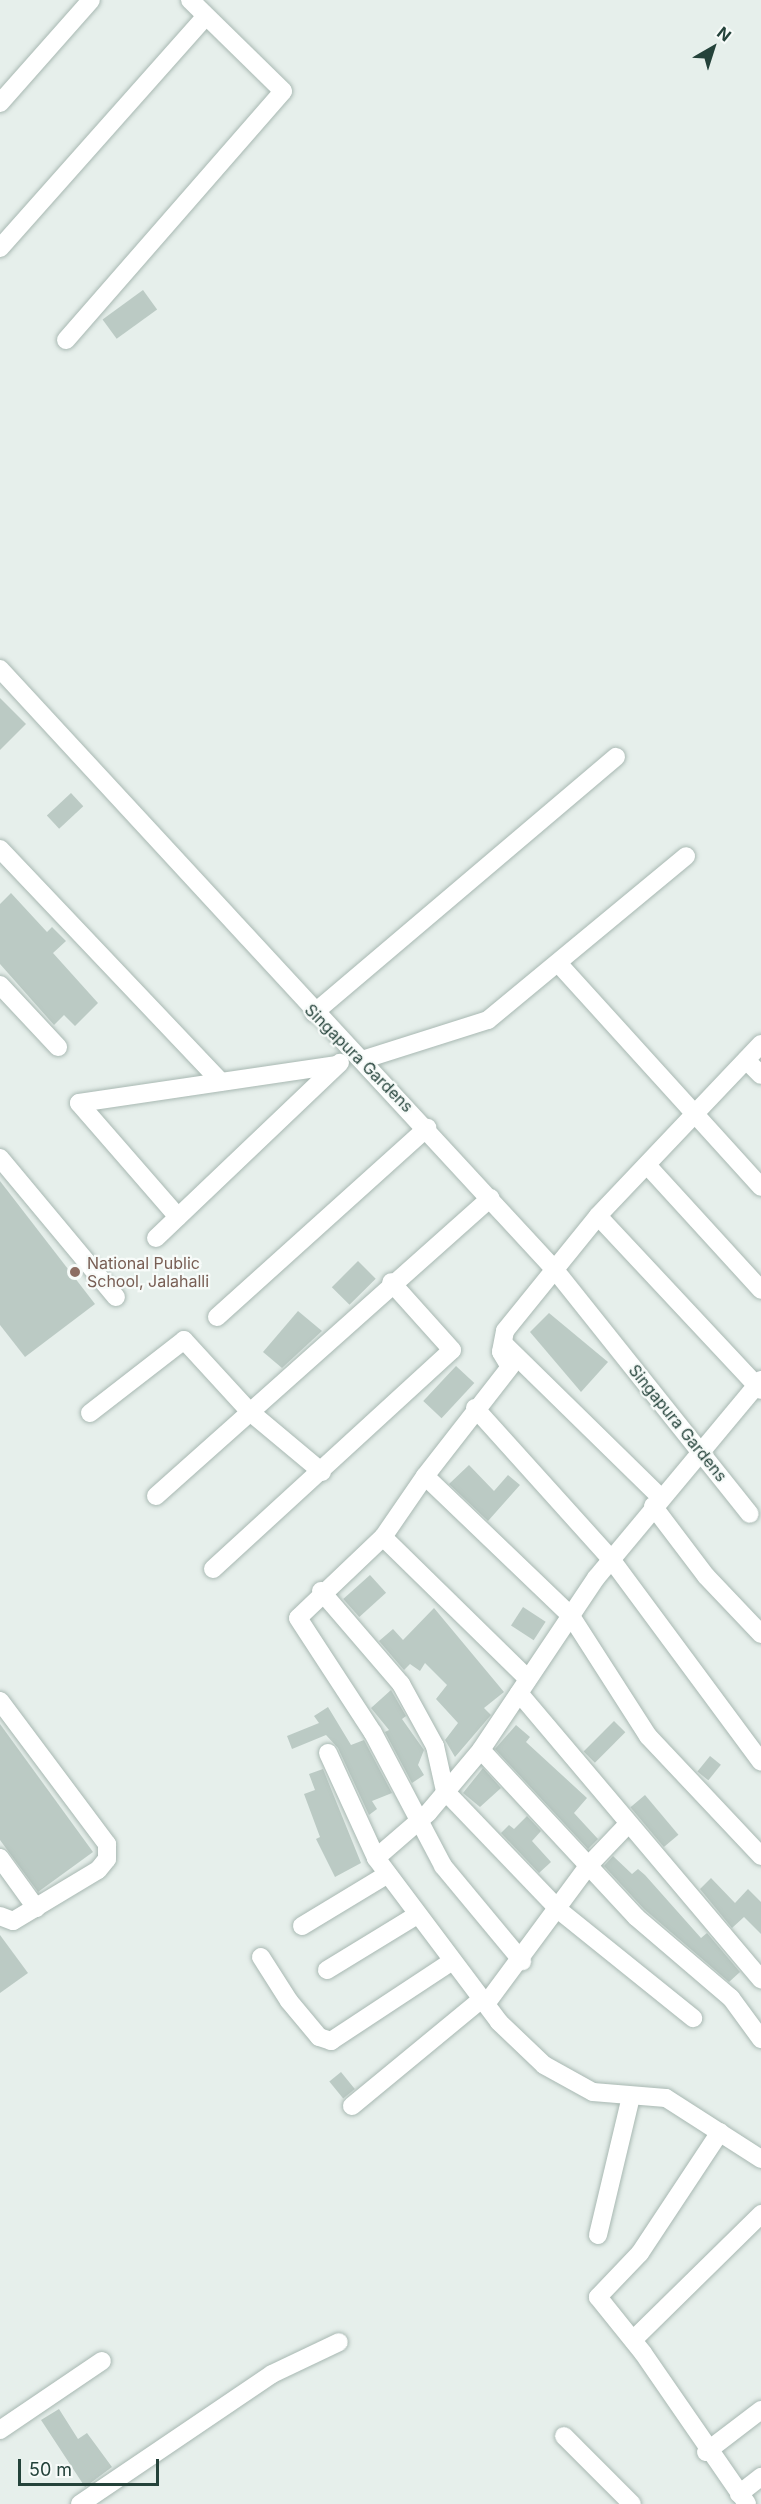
<!DOCTYPE html>
<html>
<head>
<meta charset="utf-8">
<style>
  body { margin:0 }
  #map { position:relative; width:761px; height:2504px; overflow:hidden; background:#e6efeb; font-family:Inter,sans-serif }
  div>[style] { position:absolute }
  [style*='--x'] { left:calc(var(--x)*1px); top:calc(var(--y)*1px); width:calc(var(--w)*1px); rotate:calc(var(--a)*1deg) }
  .building>* { inset:0; background:#bbcac4; transform-origin:0 0 }
  .roads { filter:drop-shadow(0 0 2px #a8b8b2) drop-shadow(0 0 2px #a8b8b2) }
  .minor>* { height:18px; margin:-9px; padding:0 9px; transform-origin:9px; border-radius:9px; background:#fff }
  .dots>* { width:16px; height:16px; translate:-50% -50%; box-sizing:border-box; border:3px solid #f7fbf9; border-radius:50% }
  span { translate:-50% -50%; white-space:nowrap; text-align:center; line-height:1.15; -webkit-text-stroke:4.5px #f7fbf9; paint-order:stroke }
  .street-label { font-size:16px; color:#24423a }
  .education-label { font-size:16px; color:#785e54 }
  .left { translate:0 -50%; text-align:left }
  .north { position:absolute; left:683px; top:18px; width:60px; height:60px; -webkit-text-stroke:4px #f7fbf9; paint-order:stroke; rotate:39deg; font-size:16px; font-weight:700; line-height:24px; text-align:center; color:#24423a }
  .north::after { content:''; display:block; margin:auto; width:21px; height:27px; background:#24423a; clip-path:polygon(50% 0,100% 100%,50% 72%,0 100%) }
  .scale { position:absolute; left:18px; top:2459px; width:141px; height:27px; box-sizing:border-box; border:3px solid #24423a; border-top:0; padding-left:8px; font-size:18px; line-height:21px; white-space:nowrap; color:#24423a; -webkit-text-stroke:4px #f7fbf9; paint-order:stroke }
</style>
</head>
<body>
<div id="map">
  <div class="building">
    <div style="left:143px;top:290px;width:24px;height:50px;rotate:54deg"></div>
    <div style="clip-path:polygon(0 698px,26px 724px,0 750px)"></div>
    <div style="left:71px;top:793px;width:18px;height:33px;rotate:47deg"></div>
    <div style="clip-path:polygon(11px 893px,47px 932px,52px 927px,66px 941px,53px 953px,98px 1003px,75px 1026px,64px 1015px,54px 1025px,0 964px,0 904px)"></div>
    <div style="clip-path:polygon(0 1181px,95px 1304px,25px 1357px,0 1325px)"></div>
    <div style="left:358px;top:1261px;width:25px;height:37px;rotate:45deg"></div>
    <div style="clip-path:polygon(298px 1311px,322px 1331px,282px 1368px,263px 1352px)"></div>
    <div style="clip-path:polygon(549px 1313px,608px 1362px,581px 1392px,530px 1332px)"></div>
    <div style="left:456px;top:1366px;width:25px;height:48px;rotate:43deg"></div>
    <div style="clip-path:polygon(469px 1465px,494px 1491px,508px 1475px,520px 1485px,488px 1521px,449px 1484px)"></div>
    <div style="left:370px;top:1575px;width:24px;height:36px;rotate:48deg"></div>
    <div style="left:523px;top:1607px;width:27px;height:22px;rotate:33deg"></div>
    <div style="clip-path:polygon(434px 1608px,504px 1692px,484px 1708px,491px 1715px,455px 1757px,445px 1740px,458px 1723px,436px 1699px,447px 1685px,425px 1663px,420px 1671px,410px 1664px,404px 1670px,379px 1641px,393px 1629px,403px 1640px)"></div>
    <div style="clip-path:polygon(391px 1690px,406px 1716px,402px 1719px,424px 1750px,418px 1765px,424px 1775px,412px 1783px,385px 1732px,389px 1730px,371px 1708px)"></div>
    <div style="clip-path:polygon(328px 1707px,351px 1745px,364px 1740px,392px 1793px,372px 1801px,377px 1809px,369px 1815px,338px 1748px,326px 1735px,292px 1749px,287px 1736px,319px 1723px,314px 1716px)"></div>
    <div style="left:614px;top:1721px;width:16px;height:43px;rotate:45deg"></div>
    <div style="clip-path:polygon(0 1724px,93px 1852px,38px 1892px,0 1840px)"></div>
    <div style="clip-path:polygon(516px 1725px,530px 1737px,526px 1742px,587px 1798px,574px 1813px,598px 1839px,588px 1849px,495px 1749px)"></div>
    <div style="left:710px;top:1756px;width:14px;height:20px;rotate:39deg"></div>
    <div style="clip-path:polygon(483px 1768px,501px 1788px,480px 1807px,463px 1793px)"></div>
    <div style="clip-path:polygon(323px 1769px,361px 1863px,335px 1877px,316px 1839px,320px 1837px,304px 1794px,315px 1790px,309px 1774px)"></div>
    <div style="left:645px;top:1795px;width:52px;height:19px;rotate:50deg"></div>
    <div style="clip-path:polygon(527px 1816px,541px 1831px,532px 1841px,551px 1862px,539px 1873px,501px 1833px,509px 1825px,514px 1829px)"></div>
    <div style="clip-path:polygon(613px 1856px,632px 1874px,638px 1869px,645px 1875px,701px 1938px,707px 1933px,740px 1972px,729px 1982px,644px 1909px,604px 1866px)"></div>
    <div style="clip-path:polygon(711px 1878px,735px 1903px,748px 1889px,761px 1902px,761px 1934px,744px 1917px,732px 1928px,700px 1889px)"></div>
    <div style="clip-path:polygon(0 1935px,28px 1973px,0 1993px)"></div>
    <div style="left:341px;top:2072px;width:22px;height:15px;rotate:51deg"></div>
    <div style="clip-path:polygon(59px 2409px,78px 2439px,87px 2433px,112px 2467px,85px 2487px,41px 2420px)"></div>
  </div>
  <div class="roads">
    <div class="minor">
      <div style="--x:0;--y:103;--w:137;--a:-48.5"></div>
      <div style="--x:0;--y:248;--w:310;--a:-48.4"></div>
      <div style="--x:66;--y:340;--w:330;--a:-48.9"></div>
      <div style="--x:283;--y:91;--w:130;--a:-135.6"></div>
      <div style="--x:0;--y:669;--w:818;--a:47.28"></div>
      <div style="--x:555;--y:1270;--w:312;--a:51.4"></div>
      <div style="--x:0;--y:849;--w:321;--a:46.5"></div>
      <div style="--x:558;--y:963;--w:302;--a:47.8"></div>
      <div style="--x:0;--y:985;--w:85;--a:46.9"></div>
      <div style="--x:314;--y:1013;--w:396;--a:-40.3"></div>
      <div style="--x:761;--y:1044;--w:237;--a:133.5"></div>
      <div style="--x:598;--y:1216;--w:148;--a:129"></div>
      <div style="--x:505;--y:1331;--w:21;--a:101"></div>
      <div style="--x:501;--y:1352;--w:17;--a:59"></div>
      <div style="--x:510;--y:1367;--w:138;--a:127.9"></div>
      <div style="--x:425;--y:1476;--w:202;--a:43.8"></div>
      <div style="--x:571;--y:1616;--w:143;--a:57.3"></div>
      <div style="--x:648;--y:1736;--w:165;--a:46.7"></div>
      <div style="--x:365;--y:1059;--w:129;--a:-17.6"></div>
      <div style="--x:488;--y:1020;--w:257;--a:-39.6"></div>
      <div style="--x:746;--y:1060;--w:21;--a:45"></div>
      <div style="--x:0;--y:1158;--w:181;--a:50.2"></div>
      <div style="--x:647;--y:1165;--w:169;--a:47.6"></div>
      <div style="--x:598;--y:1216;--w:238;--a:46.9"></div>
      <div style="--x:178;--y:1217;--w:151;--a:-131"></div>
      <div style="--x:79;--y:1103;--w:261;--a:-8.4"></div>
      <div style="--x:156;--y:1238;--w:254;--a:-43.6"></div>
      <div style="--x:217;--y:1317;--w:283;--a:-42"></div>
      <div style="--x:506;--y:1346;--w:216;--a:44.4"></div>
      <div style="--x:761;--y:1380;--w:258;--a:129.8"></div>
      <div style="--x:596;--y:1578;--w:207;--a:123.8"></div>
      <div style="--x:481;--y:1750;--w:82;--a:130.1"></div>
      <div style="--x:428;--y:1813;--w:69;--a:139.1"></div>
      <div style="--x:376;--y:1858;--w:205;--a:53.1"></div>
      <div style="--x:499;--y:2022;--w:62;--a:43.7"></div>
      <div style="--x:544;--y:2065;--w:56;--a:28.9"></div>
      <div style="--x:593;--y:2092;--w:73;--a:4.7"></div>
      <div style="--x:666;--y:2098;--w:113;--a:32.7"></div>
      <div style="--x:475;--y:1408;--w:203;--a:48"></div>
      <div style="--x:611;--y:1559;--w:252;--a:53.5"></div>
      <div style="--x:90;--y:1413;--w:119;--a:-37.8"></div>
      <div style="--x:184;--y:1340;--w:96;--a:47.5"></div>
      <div style="--x:249;--y:1411;--w:95;--a:39.9"></div>
      <div style="--x:425;--y:1476;--w:74;--a:124.5"></div>
      <div style="--x:383;--y:1537;--w:117;--a:136.4"></div>
      <div style="--x:298;--y:1618;--w:137;--a:56.9"></div>
      <div style="--x:373;--y:1733;--w:150;--a:62.2"></div>
      <div style="--x:443;--y:1866;--w:124;--a:50.3"></div>
      <div style="--x:156;--y:1496;--w:448;--a:-41.7"></div>
      <div style="--x:653;--y:1506;--w:88;--a:52.9"></div>
      <div style="--x:706;--y:1576;--w:80;--a:46.5"></div>
      <div style="--x:383;--y:1537;--w:203;--a:44.4"></div>
      <div style="--x:213;--y:1569;--w:324;--a:-42.5"></div>
      <div style="--x:452;--y:1350;--w:91;--a:-131.9"></div>
      <div style="--x:321;--y:1591;--w:123;--a:49.3"></div>
      <div style="--x:401;--y:1684;--w:71;--a:61.3"></div>
      <div style="--x:435;--y:1746;--w:46;--a:77.5"></div>
      <div style="--x:445;--y:1791;--w:166;--a:46.2"></div>
      <div style="--x:560;--y:1911;--w:171;--a:38.8"></div>
      <div style="--x:519;--y:1693;--w:375;--a:49.8"></div>
      <div style="--x:0;--y:1701;--w:179;--a:53.2"></div>
      <div style="--x:107;--y:1844;--w:15;--a:90"></div>
      <div style="--x:107;--y:1859;--w:14;--a:129"></div>
      <div style="--x:98;--y:1870;--w:99;--a:149"></div>
      <div style="--x:13;--y:1921;--w:14;--a:-159"></div>
      <div style="--x:481;--y:1750;--w:228;--a:47.1"></div>
      <div style="--x:636;--y:1917;--w:125;--a:40.5"></div>
      <div style="--x:731;--y:1998;--w:51;--a:53.8"></div>
      <div style="--x:328;--y:1753;--w:115;--a:65.4"></div>
      <div style="--x:0;--y:1858;--w:62;--a:54.2"></div>
      <div style="--x:302;--y:1926;--w:100;--a:-31.2"></div>
      <div style="--x:261;--y:1957;--w:52;--a:57.5"></div>
      <div style="--x:289;--y:2001;--w:47;--a:50.2"></div>
      <div style="--x:319;--y:2037;--w:13;--a:18"></div>
      <div style="--x:331;--y:2041;--w:144;--a:-33.4"></div>
      <div style="--x:327;--y:1970;--w:105;--a:-31.4"></div>
      <div style="--x:486;--y:2004;--w:173;--a:-53.5"></div>
      <div style="--x:589;--y:1865;--w:57;--a:-46.4"></div>
      <div style="--x:352;--y:2106;--w:168;--a:-39.5"></div>
      <div style="--x:720;--y:2132;--w:145;--a:123.5"></div>
      <div style="--x:640;--y:2253;--w:61;--a:133.7"></div>
      <div style="--x:598;--y:2297;--w:72;--a:51.2"></div>
      <div style="--x:643;--y:2353;--w:183;--a:55.4"></div>
      <div style="--x:598;--y:2235;--w:142;--a:-76.6"></div>
      <div style="--x:633;--y:2340;--w:180;--a:-44.5"></div>
      <div style="--x:0;--y:2430;--w:123;--a:-34.1"></div>
      <div style="--x:564;--y:2436;--w:96;--a:45"></div>
      <div style="--x:706;--y:2452;--w:69;--a:-37.4"></div>
      <div style="--x:739;--y:2494;--w:28;--a:-38"></div>
      <div style="--x:80;--y:2504;--w:232;--a:-34.1"></div>
      <div style="--x:272;--y:2374;--w:74;--a:-25.5"></div>
    </div>
  </div>
  <div class="dots">
    <div style="left:75px;top:1272px;background:#8d6e63"></div>
  </div>
  <div class="street-label">
    <span style="left:359px;top:1058px;rotate:45deg">Singapura Gardens</span>
    <span style="left:678px;top:1423px;rotate:51deg">Singapura Gardens</span>
  </div>
  <div class="education-label">
    <span class="left" style="left:87px;top:1272px">National Public<br>School, Jalahalli</span>
  </div>
  <div class="north">N</div>
  <div class="scale">50 m</div>
</div>
</body>
</html>
